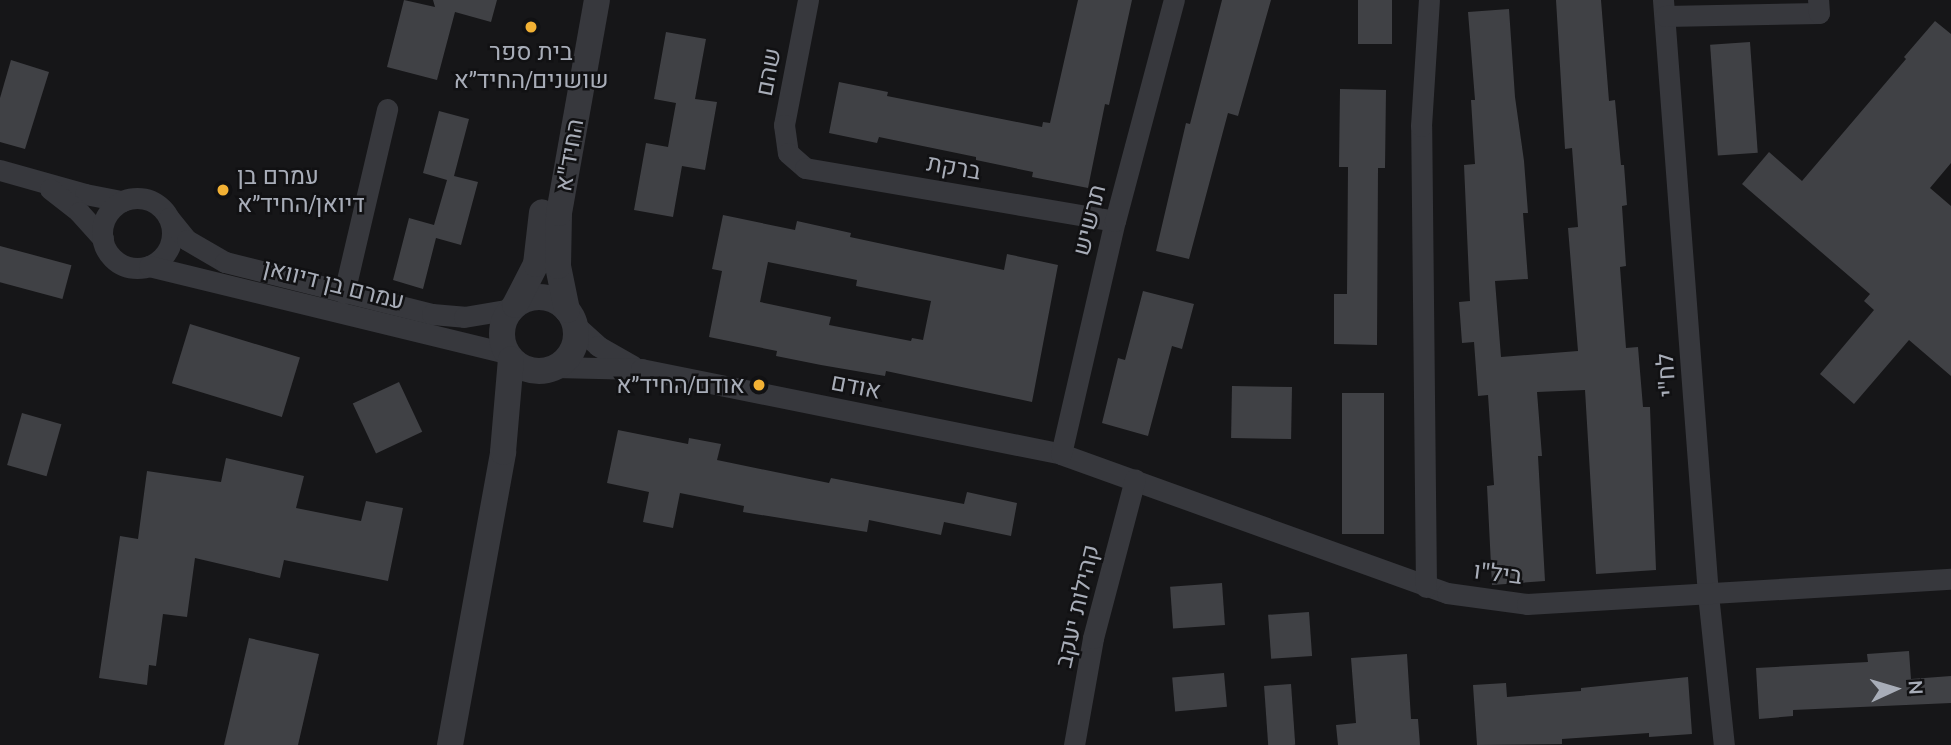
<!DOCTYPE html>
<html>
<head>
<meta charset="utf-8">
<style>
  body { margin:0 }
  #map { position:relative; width:1951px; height:745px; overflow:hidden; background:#161618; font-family:Mulish,Heebo,sans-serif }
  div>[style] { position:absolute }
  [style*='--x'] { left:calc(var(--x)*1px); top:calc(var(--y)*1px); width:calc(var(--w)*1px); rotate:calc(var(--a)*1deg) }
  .building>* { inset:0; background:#404145; transform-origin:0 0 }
  .minor>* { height:21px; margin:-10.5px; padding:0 10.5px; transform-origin:10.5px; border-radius:10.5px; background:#37383d }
  .minor>.ring { margin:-10.5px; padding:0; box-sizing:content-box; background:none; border:21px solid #37383d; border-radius:50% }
  .tertiary>* { height:26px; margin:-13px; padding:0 13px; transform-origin:13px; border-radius:13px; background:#37383d }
  .tertiary>.ring { margin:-13px; padding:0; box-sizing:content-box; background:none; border:26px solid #37383d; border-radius:50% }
  .dots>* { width:19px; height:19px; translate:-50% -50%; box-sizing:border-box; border:4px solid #111113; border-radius:50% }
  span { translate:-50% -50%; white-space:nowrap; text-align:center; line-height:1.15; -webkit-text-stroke:5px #111113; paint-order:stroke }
  .poi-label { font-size:24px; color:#a8adb8 }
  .left { translate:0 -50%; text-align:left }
  .right { translate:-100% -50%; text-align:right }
  .street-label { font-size:24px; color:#a8adb8 }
  .north { position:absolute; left:1860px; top:654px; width:70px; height:70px; -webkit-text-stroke:5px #111113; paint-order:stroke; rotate:86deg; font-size:19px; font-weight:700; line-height:28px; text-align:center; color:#a8adb8 }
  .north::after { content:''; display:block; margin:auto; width:24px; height:32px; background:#a8adb8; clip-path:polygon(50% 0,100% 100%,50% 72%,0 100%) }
</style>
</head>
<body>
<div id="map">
  <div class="building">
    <div style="clip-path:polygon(404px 0,435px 7px,433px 0,497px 0,491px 22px,455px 12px,437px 80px,387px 67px)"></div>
    <div style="clip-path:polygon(1078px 0,1132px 0,1109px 105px,1105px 104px,1088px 188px,1032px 177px,1033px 172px,976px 160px,976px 157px,879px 137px,877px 143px,829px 133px,839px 82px,888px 92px,887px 96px,1042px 127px,1043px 122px,1050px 123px)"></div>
    <div style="clip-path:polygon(1222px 0,1271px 0,1238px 116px,1228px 113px,1189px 259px,1156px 251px,1186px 123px,1190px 124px)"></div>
    <div style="left:1358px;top:0;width:34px;height:44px"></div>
    <div style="clip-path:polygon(1556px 0,1601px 0,1609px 101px,1615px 100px,1621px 165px,1624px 165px,1627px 205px,1622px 206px,1626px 266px,1620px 267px,1626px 348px,1638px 347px,1643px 407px,1650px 407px,1656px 570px,1596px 574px,1585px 390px,1537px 392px,1542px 456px,1538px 456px,1545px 581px,1492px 585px,1487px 486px,1494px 485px,1488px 395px,1478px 396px,1474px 342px,1462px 343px,1459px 302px,1470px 301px,1464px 165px,1475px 164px,1471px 100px,1475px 100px,1468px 12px,1509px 9px,1515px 97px,1524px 161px,1528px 213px,1523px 213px,1528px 279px,1495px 281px,1501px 357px,1578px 351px,1568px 228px,1578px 227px,1572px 148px,1565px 149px)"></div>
    <div style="clip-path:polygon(1935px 21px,1951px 34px,1951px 163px,1930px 188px,1951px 206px,1951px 376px,1909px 340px,1854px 404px,1820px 374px,1874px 310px,1864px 301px,1870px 294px,1742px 184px,1769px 152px,1802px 181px,1906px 59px,1904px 57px)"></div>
    <div style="clip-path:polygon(666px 32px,706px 39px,695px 99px,717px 102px,705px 170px,682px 166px,673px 217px,634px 210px,646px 143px,668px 147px,676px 103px,654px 99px)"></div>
    <div style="left:1750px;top:42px;width:111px;height:40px;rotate:86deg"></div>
    <div style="clip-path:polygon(11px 60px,49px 72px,25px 149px,0 142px,0 98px)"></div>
    <div style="clip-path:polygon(1340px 89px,1386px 90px,1385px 168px,1378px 168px,1377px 345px,1334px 344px,1334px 294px,1347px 294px,1348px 167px,1339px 167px)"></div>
    <div style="clip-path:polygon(439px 111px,469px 119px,454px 176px,478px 182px,461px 245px,436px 238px,423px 289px,393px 280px,409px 218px,434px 225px,447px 180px,423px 173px)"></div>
    <div style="clip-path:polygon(evenodd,723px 215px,795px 230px,797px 221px,851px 233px,850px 237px,1004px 270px,1007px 254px,1058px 265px,1032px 402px,886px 371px,885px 376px,821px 365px,776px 356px,777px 351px,709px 337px,722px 271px,712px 269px,723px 215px,768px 262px,857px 280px,856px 286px,931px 301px,923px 340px,912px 338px,911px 341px,829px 325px,831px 317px,760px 302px,768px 262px)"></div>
    <div style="left:0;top:246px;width:74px;height:35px;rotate:15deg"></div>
    <div style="clip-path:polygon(1143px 291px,1194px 304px,1182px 349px,1172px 346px,1148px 436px,1102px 423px,1118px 358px,1125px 360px)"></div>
    <div style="left:190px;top:324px;width:115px;height:62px;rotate:17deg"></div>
    <div style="left:399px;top:382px;width:55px;height:51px;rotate:65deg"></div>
    <div style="left:1232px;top:386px;width:60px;height:52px;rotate:1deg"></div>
    <div style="left:1342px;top:393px;width:42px;height:141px"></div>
    <div style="left:22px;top:413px;width:41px;height:54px;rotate:16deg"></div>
    <div style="clip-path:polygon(618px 430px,688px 444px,689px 438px,721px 444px,717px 460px,829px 483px,831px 478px,964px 504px,967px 492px,1017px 503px,1011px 536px,944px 522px,941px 535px,869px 520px,867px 532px,743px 512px,744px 506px,680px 493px,673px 528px,643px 522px,649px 492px,607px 483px)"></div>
    <div style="clip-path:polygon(226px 458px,304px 476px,296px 508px,361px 521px,366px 501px,403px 508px,388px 581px,284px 560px,280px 578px,195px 558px,187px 617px,163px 614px,156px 666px,149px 665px,147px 685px,99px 678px,120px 536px,138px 539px,147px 471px,221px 482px)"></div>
    <div style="left:1222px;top:583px;width:42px;height:52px;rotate:86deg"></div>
    <div style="left:1309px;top:612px;width:44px;height:41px;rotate:86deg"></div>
    <div style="clip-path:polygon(249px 638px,319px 654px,298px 745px,224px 745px)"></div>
    <div style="clip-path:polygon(1909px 651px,1911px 679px,1951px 676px,1951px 703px,1793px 710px,1793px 716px,1759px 719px,1756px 668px,1868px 662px,1867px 654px)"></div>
    <div style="clip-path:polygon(1407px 654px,1411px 719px,1418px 719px,1420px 745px,1338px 745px,1336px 725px,1356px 723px,1351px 658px)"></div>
    <div style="left:1224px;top:673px;width:34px;height:52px;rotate:85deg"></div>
    <div style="clip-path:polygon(1688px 677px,1692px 734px,1649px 737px,1649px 733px,1562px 739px,1562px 744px,1477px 745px,1473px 685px,1506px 683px,1507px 697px,1581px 691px,1581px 688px)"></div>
    <div style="left:1291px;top:684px;width:61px;height:27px;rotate:86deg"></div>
  </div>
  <div class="minor">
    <div style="--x:808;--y:0;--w:127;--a:100.9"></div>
    <div style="--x:784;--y:125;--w:28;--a:82"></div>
    <div style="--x:788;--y:153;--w:23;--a:41"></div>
    <div style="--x:805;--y:168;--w:314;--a:9.7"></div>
    <div style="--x:1663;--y:0;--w:596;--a:85.67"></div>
    <div style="--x:1708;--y:594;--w:152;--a:84"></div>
    <div style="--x:1665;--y:16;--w:154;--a:-1.1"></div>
    <div style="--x:1819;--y:13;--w:13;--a:-94"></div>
    <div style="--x:0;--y:170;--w:88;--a:15.8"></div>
    <div style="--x:85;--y:194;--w:38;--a:11"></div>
    <div style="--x:50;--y:189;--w:37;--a:38"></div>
    <div style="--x:79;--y:212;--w:36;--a:48"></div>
    <div class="ring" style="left:102px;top:198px;width:49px;height:49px"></div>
    <div style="--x:169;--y:218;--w:28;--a:51"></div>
    <div style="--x:187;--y:240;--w:44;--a:30.1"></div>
    <div style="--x:225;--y:262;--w:213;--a:14.1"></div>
    <div style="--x:432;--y:314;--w:32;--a:5"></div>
    <div style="--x:464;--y:317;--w:49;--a:-9.5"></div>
    <div style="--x:149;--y:266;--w:368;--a:13.7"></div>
    <div style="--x:344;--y:293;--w:189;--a:-76.8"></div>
    <div style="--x:575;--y:325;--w:31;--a:42"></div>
    <div style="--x:598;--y:346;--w:40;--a:29.7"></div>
    <div style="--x:555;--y:367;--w:86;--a:1.3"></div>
    <div style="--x:641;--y:369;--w:429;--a:11.4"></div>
    <div style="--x:1061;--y:454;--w:410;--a:19.8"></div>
    <div style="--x:1447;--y:593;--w:81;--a:7.8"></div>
    <div style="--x:1527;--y:604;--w:425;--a:-3.4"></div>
    <div style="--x:1061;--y:454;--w:239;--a:-77"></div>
    <div style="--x:1115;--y:221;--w:229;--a:-75.1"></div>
    <div style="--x:1426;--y:587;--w:461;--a:-90.6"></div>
    <div style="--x:1421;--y:126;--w:126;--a:-86.4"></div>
    <div style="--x:1074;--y:745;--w:109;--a:-79.9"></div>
    <div style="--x:1093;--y:638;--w:164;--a:-75.2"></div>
  </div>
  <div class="tertiary">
    <div class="ring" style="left:502px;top:297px;width:48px;height:48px"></div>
    <div style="--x:515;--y:305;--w:46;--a:-62.9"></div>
    <div style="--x:536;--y:264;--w:52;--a:-83.4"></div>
    <div style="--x:567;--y:310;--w:45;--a:-101.6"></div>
    <div style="--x:558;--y:266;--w:53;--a:-88.9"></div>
    <div style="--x:559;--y:213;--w:216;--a:-79.9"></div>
    <div style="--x:450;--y:745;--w:298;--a:-79.7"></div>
    <div style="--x:503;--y:452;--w:93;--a:-85.1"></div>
  </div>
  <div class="dots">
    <div style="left:531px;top:27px;background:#f2b134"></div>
    <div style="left:223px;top:190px;background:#f2b134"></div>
    <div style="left:759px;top:385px;background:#f2b134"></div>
  </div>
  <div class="poi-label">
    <span style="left:531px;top:66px">בית ספר<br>שושנים/החיד״א</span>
    <span class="left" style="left:237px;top:190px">עמרם בן<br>דיואן/החיד״א</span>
    <span class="right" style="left:745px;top:385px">אודם/החיד״א</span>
  </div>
  <div class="street-label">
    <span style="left:768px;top:72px;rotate:-79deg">שהם</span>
    <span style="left:569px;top:155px;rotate:-80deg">החיד"א</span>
    <span style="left:954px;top:167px;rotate:10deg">ברקת</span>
    <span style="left:1089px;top:220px;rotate:-76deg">תרשיש</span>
    <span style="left:334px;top:284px;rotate:14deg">עמרם בן דיוואן</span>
    <span style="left:1666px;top:375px;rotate:-94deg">לח"י</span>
    <span style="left:856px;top:386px;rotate:11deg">אודם</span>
    <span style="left:1498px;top:573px;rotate:7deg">ביל"ו</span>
    <span style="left:1077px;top:606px;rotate:-77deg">קהילות יעקב</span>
  </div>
  <div class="north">N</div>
</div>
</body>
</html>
